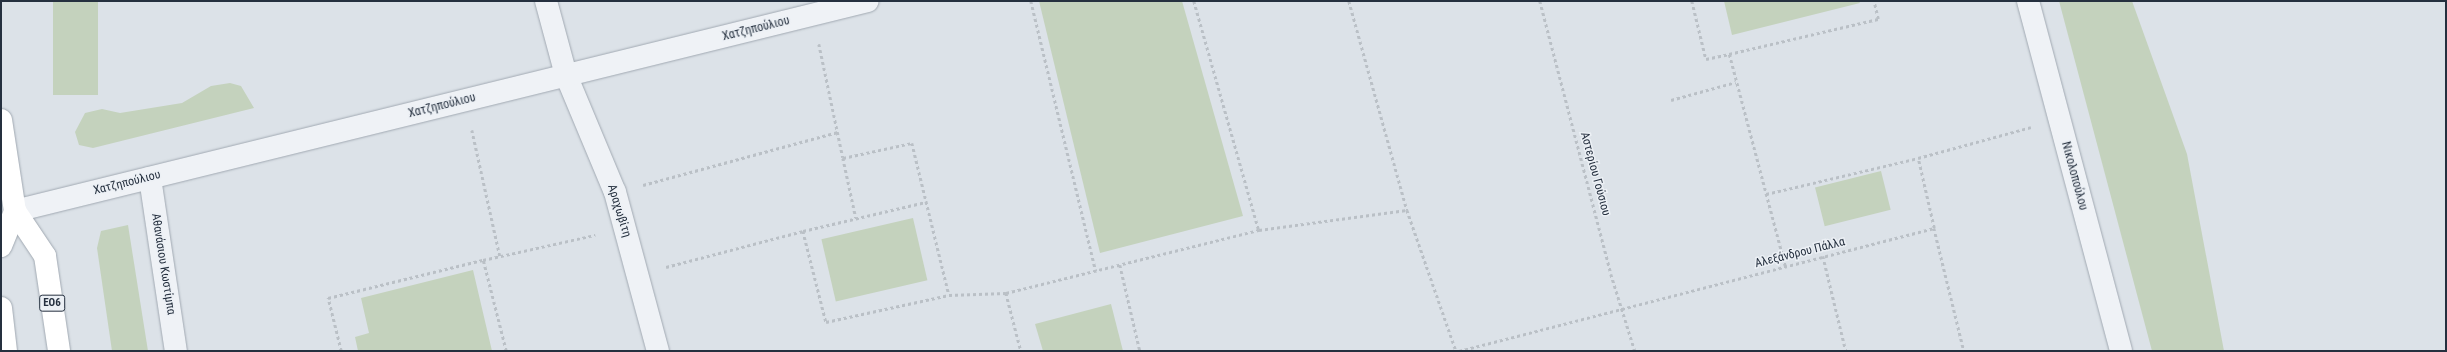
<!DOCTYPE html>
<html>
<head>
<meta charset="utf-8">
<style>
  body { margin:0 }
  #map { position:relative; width:2447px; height:352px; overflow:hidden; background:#dce2e8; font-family:"Roboto Condensed",sans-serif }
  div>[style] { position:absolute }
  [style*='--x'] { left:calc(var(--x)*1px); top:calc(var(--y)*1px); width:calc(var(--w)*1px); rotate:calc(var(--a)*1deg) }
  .green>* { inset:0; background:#c4d2bd; transform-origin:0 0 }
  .path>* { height:2.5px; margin-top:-1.25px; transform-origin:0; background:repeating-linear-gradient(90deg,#bac0c6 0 3px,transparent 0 6px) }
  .roads { filter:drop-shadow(0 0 1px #a1a9b2) drop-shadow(0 0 1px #a1a9b2) }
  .minor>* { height:22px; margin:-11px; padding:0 11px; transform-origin:11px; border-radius:11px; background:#eff2f6 }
  .major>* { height:22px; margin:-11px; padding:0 11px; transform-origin:11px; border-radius:11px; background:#fff }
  span { translate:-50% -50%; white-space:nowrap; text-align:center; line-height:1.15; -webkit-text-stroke:3px #ecf0f5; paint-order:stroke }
  .shield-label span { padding:1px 3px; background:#ecf0f5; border:1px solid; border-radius:3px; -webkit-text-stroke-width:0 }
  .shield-label { font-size:11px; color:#25303f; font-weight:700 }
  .street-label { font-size:12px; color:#25303f }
  .frame { position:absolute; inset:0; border:2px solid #25303f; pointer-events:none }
</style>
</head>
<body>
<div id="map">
  <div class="green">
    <div style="left:53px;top:1px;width:45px;height:94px"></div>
    <div style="clip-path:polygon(1039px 1px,1182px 1px,1243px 216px,1100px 253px)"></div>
    <div style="clip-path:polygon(1724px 1px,1859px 1px,1860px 3px,1732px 35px)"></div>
    <div style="clip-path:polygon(2059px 1px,2132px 1px,2187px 154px,2224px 351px,2152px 351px)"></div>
    <div style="clip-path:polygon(230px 83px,241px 86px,254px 108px,93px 148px,79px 145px,75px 132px,85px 113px,102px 109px,120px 113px,182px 103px,211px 86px)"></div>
    <div style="left:1881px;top:171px;width:40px;height:68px;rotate:76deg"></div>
    <div style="left:913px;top:218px;width:64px;height:94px;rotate:77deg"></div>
    <div style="clip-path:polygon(128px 225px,148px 351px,112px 351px,97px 248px,101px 231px)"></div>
    <div style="clip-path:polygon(473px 270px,492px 351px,358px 351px,355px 337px,369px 333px,361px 298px)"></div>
    <div style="clip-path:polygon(1111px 304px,1123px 351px,1043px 351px,1035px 324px)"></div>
  </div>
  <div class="path">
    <div style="--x:1031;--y:1;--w:278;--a:76.5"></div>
    <div style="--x:1194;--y:1;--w:238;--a:74.2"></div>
    <div style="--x:1349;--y:1;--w:217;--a:74.5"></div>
    <div style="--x:1407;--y:210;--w:149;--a:70.8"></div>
    <div style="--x:1540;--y:1;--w:282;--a:75.4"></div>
    <div style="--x:1611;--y:274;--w:81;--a:72.7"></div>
    <div style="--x:1692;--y:1;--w:60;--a:76.4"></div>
    <div style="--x:1706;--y:59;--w:24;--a:-12"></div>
    <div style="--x:819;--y:44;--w:116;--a:78.1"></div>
    <div style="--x:843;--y:158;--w:71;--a:-12.3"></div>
    <div style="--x:912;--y:143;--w:156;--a:76.3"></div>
    <div style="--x:949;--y:295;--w:57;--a:-2"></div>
    <div style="--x:1006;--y:293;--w:261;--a:-14"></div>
    <div style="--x:1259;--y:230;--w:149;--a:-7.7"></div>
    <div style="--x:1671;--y:100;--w:67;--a:-15.5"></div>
    <div style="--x:472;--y:130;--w:129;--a:77.5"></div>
    <div style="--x:843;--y:158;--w:61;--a:77.8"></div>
    <div style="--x:643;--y:185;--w:202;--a:-15.2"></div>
    <div style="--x:1766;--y:194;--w:156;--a:-13.3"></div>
    <div style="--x:1934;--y:228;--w:127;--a:76.3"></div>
    <div style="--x:803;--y:231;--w:126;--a:-13.3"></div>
    <div style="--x:1823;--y:256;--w:98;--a:76.4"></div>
    <div style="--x:1120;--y:265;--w:88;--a:76.9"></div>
    <div style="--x:1785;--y:266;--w:219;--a:-104.8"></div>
    <div style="--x:1729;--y:54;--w:153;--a:-13.2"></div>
    <div style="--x:1878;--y:19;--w:18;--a:-103"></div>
    <div style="--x:666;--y:267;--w:142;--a:-14.7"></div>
    <div style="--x:803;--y:231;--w:94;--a:75.8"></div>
    <div style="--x:826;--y:322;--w:126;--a:-12.4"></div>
    <div style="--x:1006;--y:293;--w:60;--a:75.5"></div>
    <div style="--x:341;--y:351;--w:55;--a:-103.8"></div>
    <div style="--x:328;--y:298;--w:160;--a:-13.8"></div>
    <div style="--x:506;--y:351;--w:94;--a:-104.2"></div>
    <div style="--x:483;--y:260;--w:115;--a:-12.6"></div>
    <div style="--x:1459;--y:351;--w:491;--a:-14.5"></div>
    <div style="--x:1934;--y:228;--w:72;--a:-102.9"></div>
    <div style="--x:1918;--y:158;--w:117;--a:-15.3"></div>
  </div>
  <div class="roads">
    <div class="minor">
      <div style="--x:546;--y:1;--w:77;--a:74.9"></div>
      <div style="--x:566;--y:75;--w:127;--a:67.3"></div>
      <div style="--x:615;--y:192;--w:165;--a:74.9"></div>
      <div style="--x:2028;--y:1;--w:362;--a:75.1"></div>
      <div style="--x:150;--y:178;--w:175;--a:81.5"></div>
      <div style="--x:15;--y:211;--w:878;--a:-13.83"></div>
    </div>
    <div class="major">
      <div style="--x:1;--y:120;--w:92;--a:81.3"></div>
      <div style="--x:15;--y:211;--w:54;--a:56.3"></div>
      <div style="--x:45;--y:256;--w:96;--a:81.6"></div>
      <div style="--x:1;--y:246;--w:38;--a:-68"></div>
      <div style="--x:1;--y:308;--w:43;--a:83.4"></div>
    </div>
  </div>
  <div class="shield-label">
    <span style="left:52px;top:303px">ΕΟ6</span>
  </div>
  <div class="street-label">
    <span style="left:756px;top:29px;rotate:-14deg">Χατζηπούλιου</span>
    <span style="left:442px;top:106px;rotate:-14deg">Χατζηπούλιου</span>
    <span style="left:1595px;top:174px;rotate:75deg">Αστερίου Γούσιου</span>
    <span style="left:2074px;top:176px;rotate:75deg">Νικολοπούλου</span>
    <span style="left:127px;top:183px;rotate:-14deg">Χατζηπούλιου</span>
    <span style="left:619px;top:211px;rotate:73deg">Αραχωβίτη</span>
    <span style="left:1800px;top:253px;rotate:-14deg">Αλεξάνδρου Πάλλα</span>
    <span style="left:163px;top:264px;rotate:81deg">Αθανάσιου Κωστίμπα</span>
  </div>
  <div class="frame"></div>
</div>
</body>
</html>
